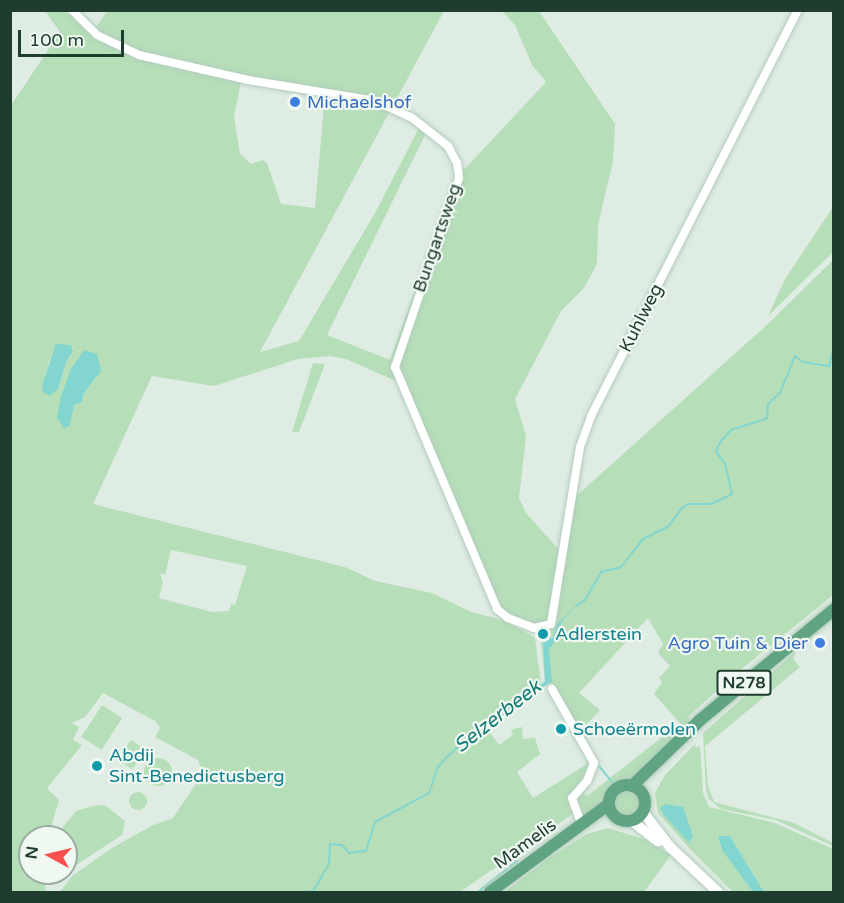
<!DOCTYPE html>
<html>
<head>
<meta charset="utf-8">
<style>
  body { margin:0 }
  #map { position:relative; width:844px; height:903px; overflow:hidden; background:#dfece3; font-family:"Varela Round",sans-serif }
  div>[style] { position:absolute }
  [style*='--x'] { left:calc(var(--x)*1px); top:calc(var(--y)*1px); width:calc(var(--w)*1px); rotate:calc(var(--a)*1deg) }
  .green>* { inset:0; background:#b6deb8; transform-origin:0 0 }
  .round { border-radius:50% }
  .water>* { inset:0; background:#83d5cf }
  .stream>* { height:2px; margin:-1px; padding:0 1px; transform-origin:1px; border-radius:1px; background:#83d5cf }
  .roads { filter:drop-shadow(0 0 2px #b2ccbc) drop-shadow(0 0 2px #b2ccbc) }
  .street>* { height:8px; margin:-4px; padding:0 4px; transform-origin:4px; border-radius:4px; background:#fff }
  .secondary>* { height:10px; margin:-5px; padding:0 5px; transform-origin:5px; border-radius:5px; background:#fff }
  .primary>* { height:12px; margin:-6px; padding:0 6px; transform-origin:6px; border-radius:6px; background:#60a483 }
  .primary>.ring { margin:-6px; padding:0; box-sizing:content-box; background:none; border:12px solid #60a483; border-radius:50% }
  .dots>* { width:16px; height:16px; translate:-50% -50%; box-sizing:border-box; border:3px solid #f0f8f2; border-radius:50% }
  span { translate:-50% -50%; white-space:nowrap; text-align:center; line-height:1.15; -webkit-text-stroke:4.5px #f0f8f2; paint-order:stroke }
  .shield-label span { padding:2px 4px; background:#f0f8f2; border:2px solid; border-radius:4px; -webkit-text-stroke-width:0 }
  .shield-label { font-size:16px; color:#1f3d2e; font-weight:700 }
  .shop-label { font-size:18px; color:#366cbe }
  .left { translate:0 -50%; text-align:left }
  .right { translate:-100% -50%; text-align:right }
  .street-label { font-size:18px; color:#1f3d2e }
  .culture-label { font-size:18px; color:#0d838f }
  .water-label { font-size:20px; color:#157c76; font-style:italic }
  .frame { position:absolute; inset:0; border:12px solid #1f3d2e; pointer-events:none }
  .north { position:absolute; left:18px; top:825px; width:60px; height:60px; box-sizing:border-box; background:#f0f8f2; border:2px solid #9cada4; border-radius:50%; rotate:278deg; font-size:16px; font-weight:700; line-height:24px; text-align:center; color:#1f3d2e }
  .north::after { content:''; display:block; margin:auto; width:21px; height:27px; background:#fb504d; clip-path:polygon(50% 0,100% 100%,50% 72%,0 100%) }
  .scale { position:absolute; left:18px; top:30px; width:106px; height:27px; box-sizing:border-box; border:3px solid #1f3d2e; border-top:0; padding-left:8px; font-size:18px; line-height:21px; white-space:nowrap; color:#1f3d2e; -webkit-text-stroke:4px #f0f8f2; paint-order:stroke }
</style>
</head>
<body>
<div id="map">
  <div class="green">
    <div style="clip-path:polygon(evenodd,45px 11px,65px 11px,92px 35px,139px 58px,241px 82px,234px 117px,240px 154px,251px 164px,263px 160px,267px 163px,281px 204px,315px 208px,325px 94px,141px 52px,95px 29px,107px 11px,444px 11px,260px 352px,299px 341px,375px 213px,420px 126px,427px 131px,327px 335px,390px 360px,412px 299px,438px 245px,461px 173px,546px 82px,532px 65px,515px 25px,502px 11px,539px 11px,615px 124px,613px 161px,598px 225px,597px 264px,584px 288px,561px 311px,515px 399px,526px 436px,519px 498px,526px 513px,561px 552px,548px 623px,530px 624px,500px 608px,398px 382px,346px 359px,330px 356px,298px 359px,214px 386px,152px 376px,93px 504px,345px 567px,375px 581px,432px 593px,471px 612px,503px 620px,535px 638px,541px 684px,485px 726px,499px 745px,513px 735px,511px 730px,522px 727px,523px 739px,535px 738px,540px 754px,517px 772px,533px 798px,590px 762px,589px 769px,569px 796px,569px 808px,574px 813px,460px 892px,60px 892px,72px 876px,112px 848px,151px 826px,173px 818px,203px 773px,198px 760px,155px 737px,160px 728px,155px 721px,103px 693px,85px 717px,72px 723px,79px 727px,73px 740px,82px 745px,47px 788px,59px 800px,48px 837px,30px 837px,30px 873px,43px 873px,46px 892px,11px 892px,10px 107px,60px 32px,45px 11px,73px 347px,67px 360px,58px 389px,44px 380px,50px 359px,73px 347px,45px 11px,84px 350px,96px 378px,84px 393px,82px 402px,74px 405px,71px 419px,63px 390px,84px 350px,45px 11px,171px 550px,247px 566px,235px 605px,231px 604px,229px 611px,212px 612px,159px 598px,163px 583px,160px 573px,165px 575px,171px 550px)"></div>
    <div style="clip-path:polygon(833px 207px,833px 252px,768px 316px,785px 279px)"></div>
    <div style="clip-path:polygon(833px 260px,833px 595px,728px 680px,688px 717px,691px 722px,629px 782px,611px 790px,602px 807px,585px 818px,575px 802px,576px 797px,582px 791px,587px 796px,680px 723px,654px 694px,662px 682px,659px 678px,670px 666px,658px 653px,663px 644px,648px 618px,579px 693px,600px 710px,581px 730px,550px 680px,545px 682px,541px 642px,557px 620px,573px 499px,770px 322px)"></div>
    <div style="clip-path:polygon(313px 363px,325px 364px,299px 432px,292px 432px)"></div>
    <div style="clip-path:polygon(795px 652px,793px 659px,800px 667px,705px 746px,708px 786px,714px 802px,794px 823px,833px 843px,833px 846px,776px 820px,721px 809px,709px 799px,706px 789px,703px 733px)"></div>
    <div style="left:102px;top:705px;width:24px;height:38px;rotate:33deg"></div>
    <div style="left:131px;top:740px;width:17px;height:24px;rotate:33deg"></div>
    <div style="clip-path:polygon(evenodd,696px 743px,695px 748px,700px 746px,703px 793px,709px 807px,775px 823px,833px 849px,833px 892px,764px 892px,730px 836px,719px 838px,721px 848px,753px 892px,733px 892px,690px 849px,658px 813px,655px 793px,665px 775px,696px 743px,661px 811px,690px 829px,693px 836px,689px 843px,661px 811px)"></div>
    <div class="round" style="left:144px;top:758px;width:28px;height:28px"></div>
    <div class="round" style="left:614px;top:790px;width:26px;height:26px"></div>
    <div class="round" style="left:129px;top:792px;width:18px;height:18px"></div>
    <div style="clip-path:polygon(97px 805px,106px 806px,125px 821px,122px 835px,73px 867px,60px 881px,52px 881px,51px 873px,66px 873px,66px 837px,55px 837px,76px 811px)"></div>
    <div style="clip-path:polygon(608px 828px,646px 840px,671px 855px,644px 892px,505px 892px,546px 860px,587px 834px)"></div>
  </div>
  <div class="water">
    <div style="clip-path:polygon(56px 344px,71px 345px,73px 351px,67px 360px,58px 389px,50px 396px,43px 392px,42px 385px)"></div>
    <div style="clip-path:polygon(84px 350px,97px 354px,101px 371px,84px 393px,82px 402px,74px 405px,70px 425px,64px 429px,57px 417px,61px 396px,71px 369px)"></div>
    <div style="clip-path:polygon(578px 604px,561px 622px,561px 631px,549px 650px,552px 682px,529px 695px,545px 681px,543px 639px,553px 638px,557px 624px)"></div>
    <div style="clip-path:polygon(665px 804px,683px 807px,693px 836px,689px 843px,663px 814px,660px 808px)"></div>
    <div style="clip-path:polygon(718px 836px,730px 836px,764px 892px,753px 892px,722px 850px)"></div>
  </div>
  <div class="stream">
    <div style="--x:576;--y:606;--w:11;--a:-34"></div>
    <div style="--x:585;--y:600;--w:32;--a:-60"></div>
    <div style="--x:601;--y:572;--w:21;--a:-14"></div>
    <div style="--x:621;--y:567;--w:36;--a:-52"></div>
    <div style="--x:643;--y:539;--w:28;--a:-26"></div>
    <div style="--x:668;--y:527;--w:22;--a:-54"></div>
    <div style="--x:681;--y:509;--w:9;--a:-36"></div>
    <div style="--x:688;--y:504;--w:23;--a:0"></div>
    <div style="--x:711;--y:504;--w:23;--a:-25"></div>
    <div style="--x:732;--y:494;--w:31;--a:-103"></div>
    <div style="--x:725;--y:464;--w:16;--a:-125"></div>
    <div style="--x:716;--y:451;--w:11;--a:-63"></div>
    <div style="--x:721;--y:441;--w:15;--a:-48"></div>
    <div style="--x:731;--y:430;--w:38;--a:-18"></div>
    <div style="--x:767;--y:418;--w:14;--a:-86"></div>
    <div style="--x:768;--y:404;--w:16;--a:-43"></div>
    <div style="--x:780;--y:393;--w:40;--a:-68"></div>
    <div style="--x:795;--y:356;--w:10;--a:37"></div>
    <div style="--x:803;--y:362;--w:26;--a:9"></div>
    <div style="--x:829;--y:366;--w:21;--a:-76"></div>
    <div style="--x:599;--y:766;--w:21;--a:51"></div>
    <div style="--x:304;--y:892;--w:9;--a:-6"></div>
    <div style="--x:313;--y:891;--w:9;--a:-58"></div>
    <div style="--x:318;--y:883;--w:23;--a:-61"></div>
    <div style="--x:329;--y:863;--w:19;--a:-87"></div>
    <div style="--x:330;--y:844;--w:12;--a:5"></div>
    <div style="--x:342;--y:845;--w:11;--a:49"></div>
    <div style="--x:349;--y:853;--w:17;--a:-7"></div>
    <div style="--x:366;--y:851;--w:30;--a:-73"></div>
    <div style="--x:375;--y:822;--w:61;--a:-28.2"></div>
    <div style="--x:429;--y:793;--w:28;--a:-71"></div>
    <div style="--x:438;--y:767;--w:12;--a:-48"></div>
    <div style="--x:446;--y:758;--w:41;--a:-43"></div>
    <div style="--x:476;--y:730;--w:20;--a:-24"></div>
    <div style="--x:494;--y:722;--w:47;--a:-39.8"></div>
    <div style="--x:478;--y:892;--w:50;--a:-38.5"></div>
  </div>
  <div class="roads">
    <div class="street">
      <div style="--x:72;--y:10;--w:35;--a:45"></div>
      <div style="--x:97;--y:35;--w:47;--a:25.5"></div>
      <div style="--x:139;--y:55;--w:112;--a:12.9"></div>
      <div style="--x:248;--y:80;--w:130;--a:9.3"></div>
      <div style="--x:376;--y:101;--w:38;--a:25"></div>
      <div style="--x:411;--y:117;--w:47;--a:38.1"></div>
      <div style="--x:448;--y:146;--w:19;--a:62"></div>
      <div style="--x:457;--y:163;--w:15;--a:82"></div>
      <div style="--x:459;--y:178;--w:200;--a:108.7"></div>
      <div style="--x:395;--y:367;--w:263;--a:67.1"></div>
      <div style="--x:497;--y:609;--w:14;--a:39"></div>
      <div style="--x:508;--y:618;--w:28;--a:21"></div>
      <div style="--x:534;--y:628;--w:17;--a:-13"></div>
      <div style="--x:551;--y:624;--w:179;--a:-80.7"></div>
      <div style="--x:580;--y:447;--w:33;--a:-70"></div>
      <div style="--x:591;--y:416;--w:456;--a:-63"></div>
      <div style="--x:552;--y:689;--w:85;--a:60.4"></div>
      <div style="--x:594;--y:763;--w:19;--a:111"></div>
      <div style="--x:587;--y:781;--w:23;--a:131"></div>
      <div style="--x:572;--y:798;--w:30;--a:70"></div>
    </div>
    <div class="secondary">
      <div style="--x:643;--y:812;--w:44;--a:52.4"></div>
      <div style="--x:670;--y:847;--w:66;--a:43.2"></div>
      <div style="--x:632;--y:821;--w:33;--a:38"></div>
    </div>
    <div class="primary">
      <div class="ring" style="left:609px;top:785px;width:24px;height:24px"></div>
      <div style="--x:632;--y:786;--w:95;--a:-44.1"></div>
      <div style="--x:700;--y:720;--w:174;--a:-39.6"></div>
      <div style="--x:490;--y:892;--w:148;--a:-36.5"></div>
    </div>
  </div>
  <div class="dots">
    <div style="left:295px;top:102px;background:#3f7fe0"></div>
    <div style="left:543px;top:634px;background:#0f9aa8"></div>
    <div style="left:820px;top:643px;background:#3f7fe0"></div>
    <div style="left:561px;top:729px;background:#0f9aa8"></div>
    <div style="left:97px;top:766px;background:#0f9aa8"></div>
  </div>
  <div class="shield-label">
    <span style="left:744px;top:683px">N278</span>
  </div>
  <div class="shop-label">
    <span class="left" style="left:307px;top:102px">Michaelshof</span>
    <span class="right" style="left:808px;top:643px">Agro Tuin &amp; Dier</span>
  </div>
  <div class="street-label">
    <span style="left:437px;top:238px;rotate:-71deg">Bungartsweg</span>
    <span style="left:641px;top:318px;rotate:-63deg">Kuhlweg</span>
    <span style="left:525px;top:844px;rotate:-36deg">Mamelis</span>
  </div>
  <div class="culture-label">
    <span class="left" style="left:555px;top:634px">Adlerstein</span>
    <span class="left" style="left:573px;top:729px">Schoeërmolen</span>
    <span class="left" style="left:109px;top:766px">Abdij<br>Sint-Benedictusberg</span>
  </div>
  <div class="water-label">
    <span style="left:498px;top:717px;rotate:-38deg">Selzerbeek</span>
  </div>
  <div class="frame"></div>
  <div class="north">N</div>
  <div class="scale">100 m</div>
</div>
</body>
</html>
